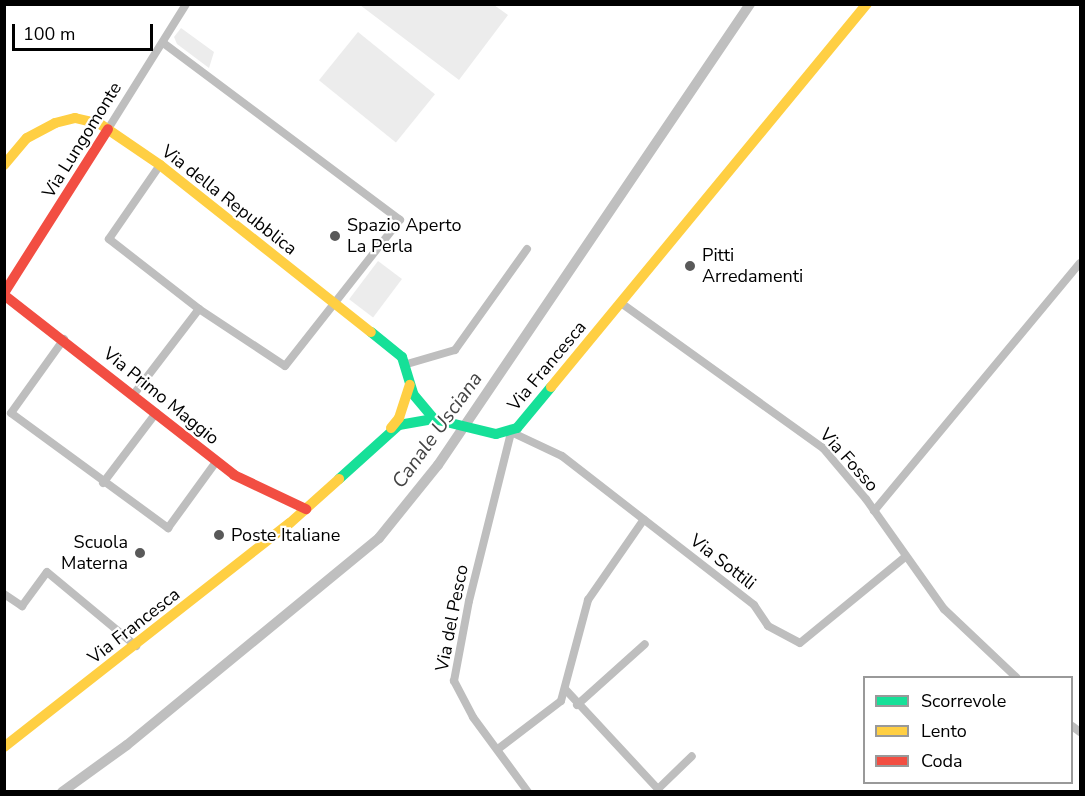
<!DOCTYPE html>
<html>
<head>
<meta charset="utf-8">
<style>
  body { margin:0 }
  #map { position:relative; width:1085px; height:796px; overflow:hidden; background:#fff; font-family:"Nunito Sans",sans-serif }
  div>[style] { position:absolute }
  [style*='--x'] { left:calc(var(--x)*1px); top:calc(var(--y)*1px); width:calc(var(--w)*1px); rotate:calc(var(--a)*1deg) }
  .green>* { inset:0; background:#ececec; transform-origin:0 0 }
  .canal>* { height:10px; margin:-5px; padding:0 5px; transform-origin:5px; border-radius:5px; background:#bfbfbf }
  .street>* { height:8px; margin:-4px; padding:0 4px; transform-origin:4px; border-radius:4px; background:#bebebe }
  .fast>* { height:10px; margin:-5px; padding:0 5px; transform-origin:5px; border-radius:5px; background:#16e098 }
  .slow>* { height:10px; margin:-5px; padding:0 5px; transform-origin:5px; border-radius:5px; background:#ffcf43 }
  .jam>* { height:10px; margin:-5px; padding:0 5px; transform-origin:5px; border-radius:5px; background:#f24e42 }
  .dots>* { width:16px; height:16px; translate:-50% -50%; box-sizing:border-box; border:3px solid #fff; border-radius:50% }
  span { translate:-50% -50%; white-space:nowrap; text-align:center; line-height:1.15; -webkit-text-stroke:4.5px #fff; paint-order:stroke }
  .street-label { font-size:18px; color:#000 }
  .poi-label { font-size:18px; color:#000 }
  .left { translate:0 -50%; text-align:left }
  .right { translate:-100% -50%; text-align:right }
  .water-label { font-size:20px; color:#444; font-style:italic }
  .frame { position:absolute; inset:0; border:6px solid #000; pointer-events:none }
  .legend { position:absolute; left:863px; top:676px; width:210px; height:108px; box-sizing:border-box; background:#fff; border:2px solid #999; margin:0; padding:8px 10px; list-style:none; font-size:18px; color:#000 }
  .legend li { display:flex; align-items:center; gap:12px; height:30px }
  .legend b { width:30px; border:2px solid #999 }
  .scale { position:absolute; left:12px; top:24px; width:141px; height:27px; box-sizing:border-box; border:3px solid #000; border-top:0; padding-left:8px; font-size:18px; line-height:21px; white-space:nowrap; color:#000; -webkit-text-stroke:4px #fff; paint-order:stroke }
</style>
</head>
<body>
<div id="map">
  <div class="green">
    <div style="clip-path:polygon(360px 5px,494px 5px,508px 15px,459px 80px)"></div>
    <div style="clip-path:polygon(181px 28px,214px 52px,209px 68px,177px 44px,174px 37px)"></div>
    <div style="left:358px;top:32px;width:99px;height:62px;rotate:39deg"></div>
    <div style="left:378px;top:261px;width:30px;height:48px;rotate:37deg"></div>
  </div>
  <div class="canal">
    <div style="--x:62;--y:792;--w:80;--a:-35.9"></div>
    <div style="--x:127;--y:745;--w:326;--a:-39.4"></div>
    <div style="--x:379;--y:538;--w:94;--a:-51.1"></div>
    <div style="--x:438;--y:465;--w:557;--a:-55.91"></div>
  </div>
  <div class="street">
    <div style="--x:108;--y:129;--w:147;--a:-58"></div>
    <div style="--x:160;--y:165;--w:90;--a:124.6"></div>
    <div style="--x:109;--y:239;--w:114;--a:37.9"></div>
    <div style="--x:199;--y:309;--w:103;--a:33.5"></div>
    <div style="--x:285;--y:366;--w:186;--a:-51.8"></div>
    <div style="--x:400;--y:220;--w:296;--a:-143.2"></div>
    <div style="--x:621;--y:303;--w:249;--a:35.7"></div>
    <div style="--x:823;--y:448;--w:67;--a:49.9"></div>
    <div style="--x:866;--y:499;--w:135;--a:54.7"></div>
    <div style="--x:944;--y:609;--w:100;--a:43.4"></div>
    <div style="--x:64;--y:339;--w:91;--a:125.6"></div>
    <div style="--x:11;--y:413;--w:195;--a:36.2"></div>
    <div style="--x:168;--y:528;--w:82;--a:-54"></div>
    <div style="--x:407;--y:364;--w:50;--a:-16.3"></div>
    <div style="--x:455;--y:350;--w:124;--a:-54.5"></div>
    <div style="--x:134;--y:394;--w:107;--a:-52.6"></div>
    <div style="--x:103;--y:483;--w:88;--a:-52.9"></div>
    <div style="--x:874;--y:511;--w:322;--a:-50.3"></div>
    <div style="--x:4;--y:594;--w:22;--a:34"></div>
    <div style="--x:22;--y:606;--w:42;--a:-53.7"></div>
    <div style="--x:47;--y:572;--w:116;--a:39.7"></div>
    <div style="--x:565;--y:689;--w:137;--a:47.1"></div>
    <div style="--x:658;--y:789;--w:47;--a:-44.1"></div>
    <div style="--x:577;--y:705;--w:91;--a:-41.9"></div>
    <div style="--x:1072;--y:726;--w:10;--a:37"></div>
    <div style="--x:498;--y:749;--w:79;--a:-37.3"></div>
    <div style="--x:561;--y:701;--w:105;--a:-75"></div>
    <div style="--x:588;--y:600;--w:98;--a:-55.3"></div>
    <div style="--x:528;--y:792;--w:93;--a:-126.3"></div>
    <div style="--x:473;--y:717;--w:41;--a:-117.8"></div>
    <div style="--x:454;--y:681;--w:81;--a:-79.4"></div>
    <div style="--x:469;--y:601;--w:174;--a:-76"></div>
    <div style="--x:511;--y:432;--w:56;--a:25.2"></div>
    <div style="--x:562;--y:456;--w:243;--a:37.8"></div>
    <div style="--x:754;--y:605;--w:25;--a:56"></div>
    <div style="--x:768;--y:626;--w:36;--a:28"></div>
    <div style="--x:800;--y:643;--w:136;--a:-39.3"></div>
  </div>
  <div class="fast">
    <div style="--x:371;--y:332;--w:40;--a:39"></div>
    <div style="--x:402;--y:357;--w:39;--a:73"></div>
    <div style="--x:413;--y:394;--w:33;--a:50"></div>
    <div style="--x:339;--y:479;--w:81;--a:-42"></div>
    <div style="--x:399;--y:425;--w:36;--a:-10"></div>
    <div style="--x:434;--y:419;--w:64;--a:13.6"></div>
    <div style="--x:496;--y:434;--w:22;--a:-16"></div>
    <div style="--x:517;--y:428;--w:53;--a:-50.3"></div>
  </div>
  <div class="slow">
    <div style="--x:4;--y:165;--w:35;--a:-50"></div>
    <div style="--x:27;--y:138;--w:32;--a:-28"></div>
    <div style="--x:55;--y:123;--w:21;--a:-14"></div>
    <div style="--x:75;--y:118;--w:26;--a:13"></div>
    <div style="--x:100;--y:124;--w:73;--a:34.3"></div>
    <div style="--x:160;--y:165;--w:269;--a:38.4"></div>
    <div style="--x:551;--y:387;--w:497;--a:-50.5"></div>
    <div style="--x:391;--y:428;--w:13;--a:-51"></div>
    <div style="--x:399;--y:418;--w:35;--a:-72"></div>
    <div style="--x:4;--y:747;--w:363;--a:-38.1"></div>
    <div style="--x:290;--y:523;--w:66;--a:-41.9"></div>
  </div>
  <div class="jam">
    <div style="--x:4;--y:293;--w:194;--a:-57.6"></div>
    <div style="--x:4;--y:295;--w:292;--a:38"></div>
    <div style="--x:234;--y:475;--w:80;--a:25.3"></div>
  </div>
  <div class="dots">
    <div style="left:335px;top:236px;background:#595959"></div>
    <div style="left:690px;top:266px;background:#595959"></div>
    <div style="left:219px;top:535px;background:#595959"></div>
    <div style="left:140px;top:553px;background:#595959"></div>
  </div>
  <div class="street-label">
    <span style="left:82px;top:140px;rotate:-58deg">Via Lungomonte</span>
    <span style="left:229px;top:200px;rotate:38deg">Via della Repubblica</span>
    <span style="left:547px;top:366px;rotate:-50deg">Via Francesca</span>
    <span style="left:161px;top:396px;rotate:39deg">Via Primo Maggio</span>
    <span style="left:849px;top:460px;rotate:48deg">Via Fosso</span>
    <span style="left:723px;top:562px;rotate:38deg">Via Sottili</span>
    <span style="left:452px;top:618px;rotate:-79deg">Via del Pesco</span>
    <span style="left:134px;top:626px;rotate:-38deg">Via Francesca</span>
  </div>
  <div class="poi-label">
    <span class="left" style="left:347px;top:236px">Spazio Aperto<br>La Perla</span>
    <span class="left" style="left:702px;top:266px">Pitti<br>Arredamenti</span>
    <span class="left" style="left:231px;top:535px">Poste Italiane</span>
    <span class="right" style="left:128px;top:553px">Scuola<br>Materna</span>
  </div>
  <div class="water-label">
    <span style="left:437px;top:430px;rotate:-54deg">Canale Usciana</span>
  </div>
  <div class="frame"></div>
  <ul class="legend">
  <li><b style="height:8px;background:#16e098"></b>Scorrevole</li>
  <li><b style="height:8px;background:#ffcf43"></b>Lento</li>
  <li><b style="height:8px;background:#f24e42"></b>Coda</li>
  </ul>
  <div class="scale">100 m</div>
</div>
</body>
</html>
